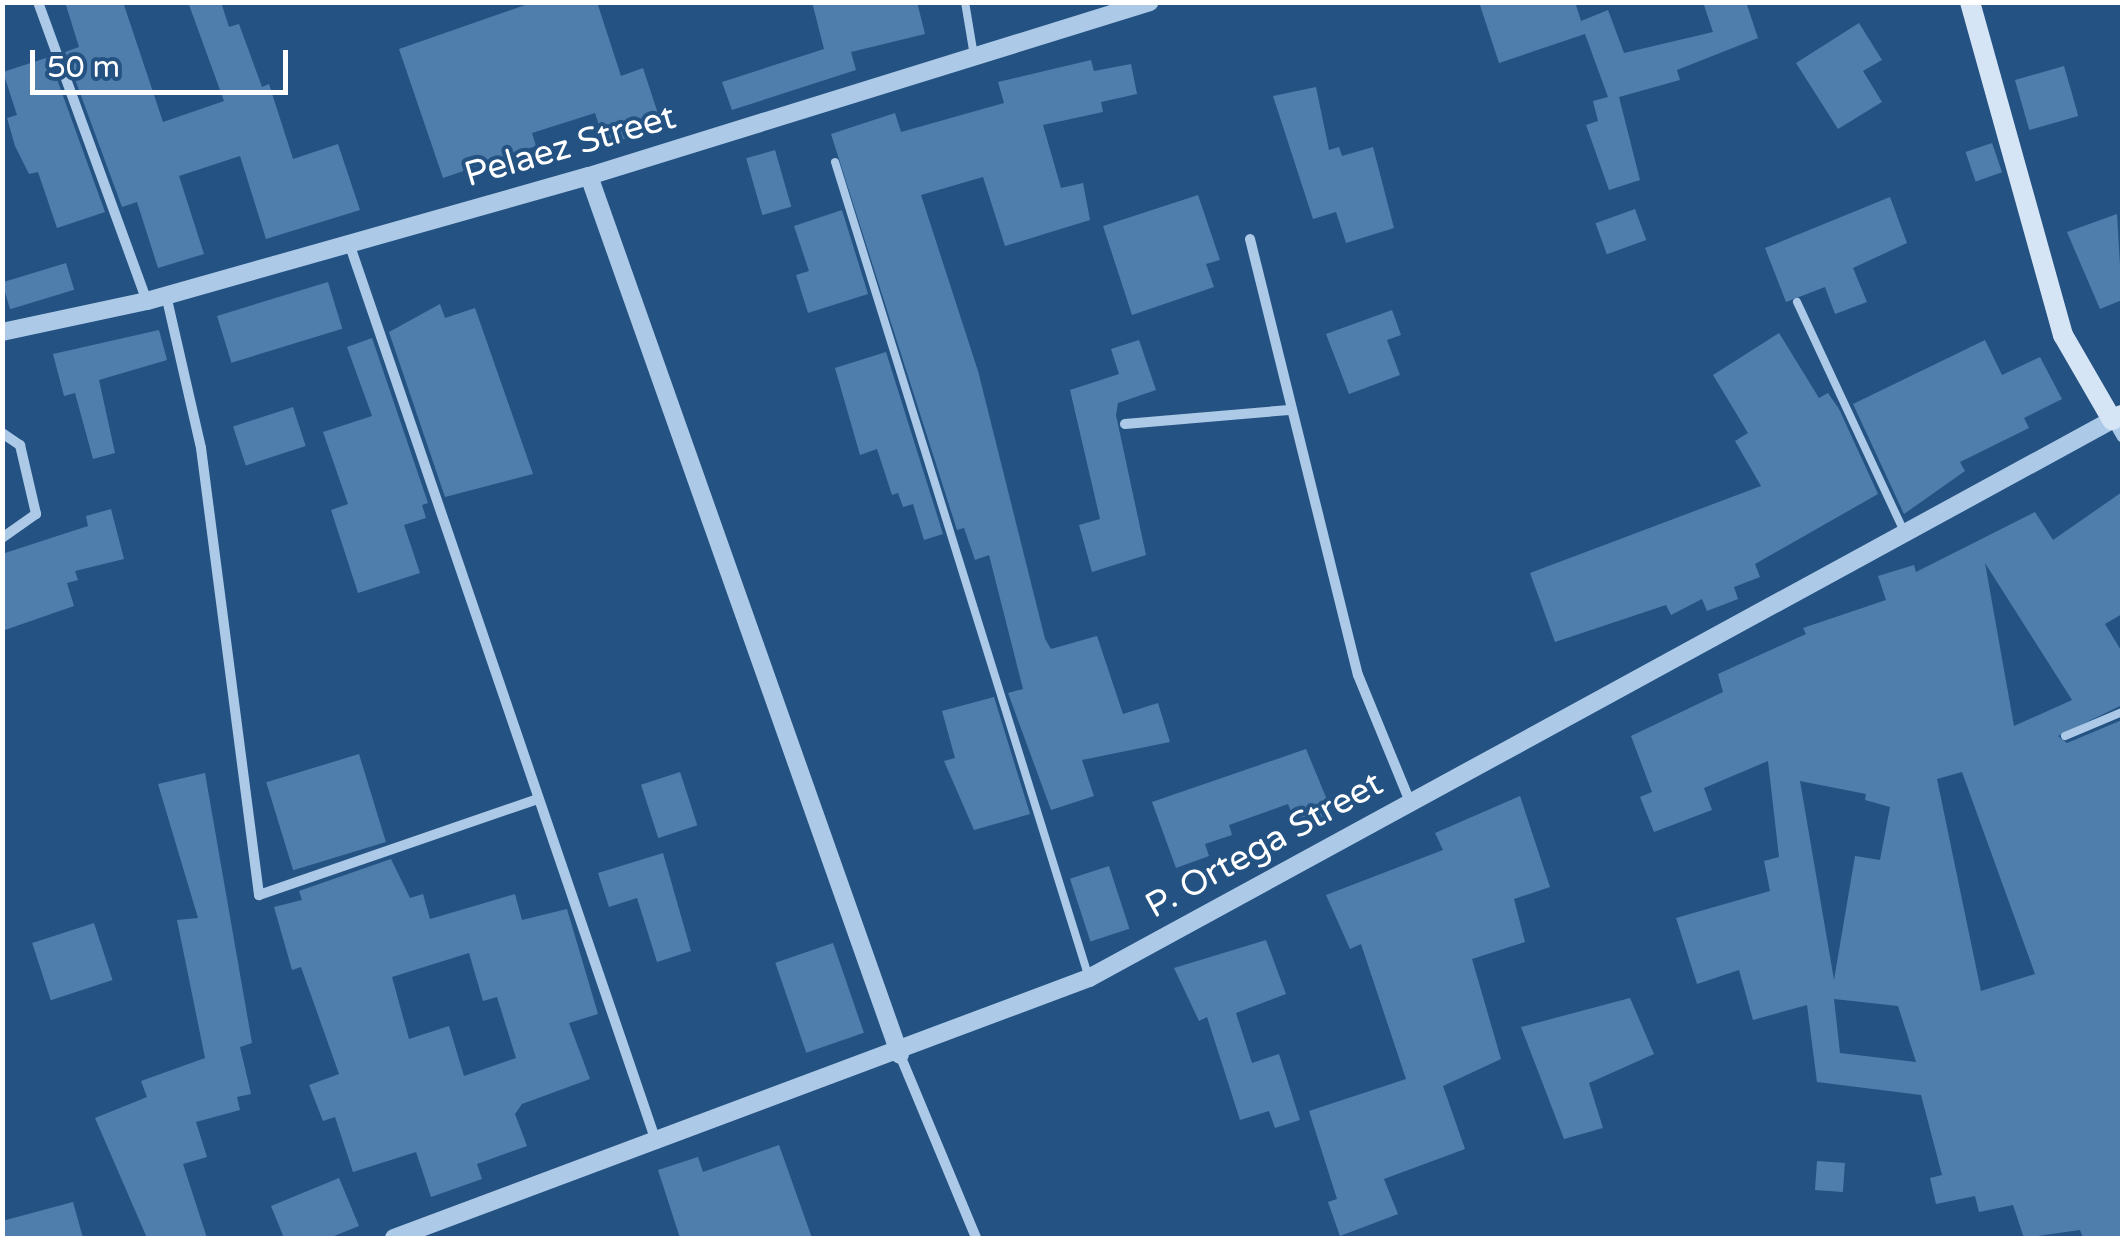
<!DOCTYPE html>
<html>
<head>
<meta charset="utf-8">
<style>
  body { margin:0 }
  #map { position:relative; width:2125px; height:1241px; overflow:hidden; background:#245282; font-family:"Varela Round",sans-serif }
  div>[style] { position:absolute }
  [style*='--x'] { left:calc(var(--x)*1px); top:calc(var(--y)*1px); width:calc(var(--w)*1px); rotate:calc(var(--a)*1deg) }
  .building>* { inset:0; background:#507eac; transform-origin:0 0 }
  .service>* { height:8px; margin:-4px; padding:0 4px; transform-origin:4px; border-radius:4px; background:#accae7 }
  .minor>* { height:10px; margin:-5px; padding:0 5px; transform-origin:5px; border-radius:5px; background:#accae7 }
  .tertiary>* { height:18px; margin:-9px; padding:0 9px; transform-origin:9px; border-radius:9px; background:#accae7 }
  .secondary>* { height:20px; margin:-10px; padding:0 10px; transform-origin:10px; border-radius:10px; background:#d6e5f6 }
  span { translate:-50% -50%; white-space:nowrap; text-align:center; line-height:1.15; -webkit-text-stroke:8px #245282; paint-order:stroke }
  .street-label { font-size:35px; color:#fff }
  .frame { position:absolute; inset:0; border:5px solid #fff; pointer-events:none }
  .scale { position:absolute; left:30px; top:50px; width:258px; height:45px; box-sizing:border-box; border:5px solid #fff; border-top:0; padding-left:12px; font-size:30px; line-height:35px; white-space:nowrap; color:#fff; -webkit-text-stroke:8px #245282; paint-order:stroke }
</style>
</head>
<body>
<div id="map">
  <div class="building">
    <div style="clip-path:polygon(65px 2px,123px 2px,163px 122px,224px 101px,188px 2px,221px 2px,229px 27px,239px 24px,262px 87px,269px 84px,293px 159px,338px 144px,360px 210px,266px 239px,240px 156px,179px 176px,204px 254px,158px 268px,137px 202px,122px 207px,65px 52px,79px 47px)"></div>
    <div style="clip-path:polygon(534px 2px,597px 2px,621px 76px,643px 68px,663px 129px,605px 144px,595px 113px,532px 133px,536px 146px,443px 178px,399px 49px)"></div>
    <div style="clip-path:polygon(812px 2px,917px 2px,925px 34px,851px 52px,856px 70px,732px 110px,722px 82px,824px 49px)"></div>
    <div style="clip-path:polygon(1479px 2px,1575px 2px,1581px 21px,1608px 10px,1624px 53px,1713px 32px,1703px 2px,1746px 2px,1758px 38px,1677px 70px,1680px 80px,1619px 97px,1640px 180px,1609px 190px,1586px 125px,1598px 121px,1593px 101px,1608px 97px,1585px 34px,1499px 63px)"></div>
    <div style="clip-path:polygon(1859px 23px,1882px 60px,1863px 71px,1882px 102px,1838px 129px,1796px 63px)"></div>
    <div style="clip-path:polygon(49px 57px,105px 212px,57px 228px,38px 172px,29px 174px,15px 146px,7px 118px,17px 115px,3px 72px)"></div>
    <div style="clip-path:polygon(1091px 60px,1094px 71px,1131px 64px,1137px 94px,1101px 102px,1103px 112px,1043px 125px,1061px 188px,1083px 183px,1090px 220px,1005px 246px,983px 177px,921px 195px,978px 371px,1045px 639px,1051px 649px,1097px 636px,1123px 714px,1158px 703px,1170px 742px,1082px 760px,1094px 796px,1051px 810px,1008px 693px,1023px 689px,989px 555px,975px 560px,964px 528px,957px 530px,831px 134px,895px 113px,901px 132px,1004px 103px,998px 82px)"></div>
    <div style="left:2064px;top:66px;width:52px;height:51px;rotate:74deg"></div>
    <div style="clip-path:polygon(1316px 87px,1329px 150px,1339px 147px,1342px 156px,1373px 147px,1394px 228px,1346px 243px,1336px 212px,1313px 219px,1273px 96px)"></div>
    <div style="left:1992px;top:143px;width:31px;height:28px;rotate:71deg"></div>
    <div style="left:775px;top:150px;width:59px;height:30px;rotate:74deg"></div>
    <div style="clip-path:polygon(1198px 195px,1220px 260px,1206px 264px,1214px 287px,1132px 315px,1103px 226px)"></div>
    <div style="clip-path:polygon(1890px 197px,1907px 243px,1853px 268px,1867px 302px,1835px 314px,1825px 287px,1786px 302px,1765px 248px)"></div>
    <div style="left:1635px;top:209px;width:33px;height:42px;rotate:70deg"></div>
    <div style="clip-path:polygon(842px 210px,868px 294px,808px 313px,796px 275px,809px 271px,794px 226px)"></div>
    <div style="clip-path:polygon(2117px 214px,2122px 300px,2100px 309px,2067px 232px)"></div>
    <div style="left:66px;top:263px;width:28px;height:67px;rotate:73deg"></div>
    <div style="left:328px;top:282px;width:49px;height:116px;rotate:73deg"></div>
    <div style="clip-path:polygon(440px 304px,445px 318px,475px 308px,533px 474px,445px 497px,389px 332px)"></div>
    <div style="clip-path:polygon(1392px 310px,1401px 335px,1387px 340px,1400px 375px,1349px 394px,1326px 334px)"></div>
    <div style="clip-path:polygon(159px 330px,167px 360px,99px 380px,115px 453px,93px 459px,75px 393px,64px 396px,53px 354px)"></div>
    <div style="clip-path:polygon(1779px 333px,1819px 398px,1828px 393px,1839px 409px,1878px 494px,1755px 564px,1760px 577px,1734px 587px,1738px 599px,1707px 611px,1702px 599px,1671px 615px,1666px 605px,1555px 642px,1530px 573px,1761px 486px,1735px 441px,1748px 433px,1713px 375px)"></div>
    <div style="clip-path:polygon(372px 338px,428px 503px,422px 505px,426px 518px,404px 525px,420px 573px,358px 593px,331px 510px,348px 504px,323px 432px,372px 416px,347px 347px)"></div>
    <div style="clip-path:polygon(1139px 340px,1156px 390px,1118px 403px,1116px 415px,1146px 555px,1092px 572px,1079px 525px,1100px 519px,1070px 390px,1119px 374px,1111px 349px)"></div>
    <div style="clip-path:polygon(1985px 340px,2002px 375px,2040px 357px,2062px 399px,2024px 418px,2029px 428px,1960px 462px,1965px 471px,1904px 514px,1853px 404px)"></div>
    <div style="clip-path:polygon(886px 352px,943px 534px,924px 540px,913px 504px,903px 507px,898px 493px,892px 495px,877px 449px,860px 455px,835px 368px)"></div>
    <div style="left:293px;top:407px;width:41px;height:63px;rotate:72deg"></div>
    <div style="clip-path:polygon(evenodd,2122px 492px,2122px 614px,2105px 624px,2122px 652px,2122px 705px,2058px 736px,2067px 743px,2122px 720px,2122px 1238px,2083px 1238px,2080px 1230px,2024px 1238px,2013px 1205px,1979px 1212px,1975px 1196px,1936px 1204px,1930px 1178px,1942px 1175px,1921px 1095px,1817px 1082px,1807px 1005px,1753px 1020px,1739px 970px,1697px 984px,1676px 918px,1770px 891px,1764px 861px,1779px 857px,1768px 761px,1704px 788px,1712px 810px,1654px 832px,1640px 797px,1652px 792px,1631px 736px,1723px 692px,1718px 674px,1806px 634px,1803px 628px,1886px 600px,1878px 576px,1914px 565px,1916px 572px,2035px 512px,2053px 540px,2122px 492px,1985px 563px,2072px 700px,2014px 726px,1985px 563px,2122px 492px,1962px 772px,2035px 974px,1981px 991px,1937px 779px,1962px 772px,2122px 492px,1800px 781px,1866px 794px,1865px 800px,1890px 807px,1880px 860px,1855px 856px,1834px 980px,1800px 781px,2122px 492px,1834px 999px,1898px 1006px,1916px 1062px,1840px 1053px,1834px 999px)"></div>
    <div style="clip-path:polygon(111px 509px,124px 559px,75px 571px,78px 580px,67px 583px,74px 606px,2px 631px,2px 554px,88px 526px,86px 516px)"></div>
    <div style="clip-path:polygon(994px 697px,1030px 814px,974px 830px,944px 761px,955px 758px,942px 711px)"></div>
    <div style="clip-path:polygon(1306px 749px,1335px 819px,1299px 832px,1288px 804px,1229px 825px,1232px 835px,1205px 844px,1209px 856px,1176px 868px,1152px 802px)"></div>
    <div style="left:359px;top:754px;width:92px;height:97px;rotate:73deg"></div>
    <div style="left:680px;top:772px;width:56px;height:41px;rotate:72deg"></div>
    <div style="clip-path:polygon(205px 773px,252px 1043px,240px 1047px,251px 1094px,237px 1097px,240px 1110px,196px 1122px,207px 1157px,183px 1164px,207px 1238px,147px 1238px,95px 1118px,147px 1097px,141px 1081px,205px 1058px,177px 920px,198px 918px,158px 784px)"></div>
    <div style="clip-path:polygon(1520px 796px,1550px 887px,1514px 899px,1525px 942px,1472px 959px,1501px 1059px,1443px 1086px,1465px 1149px,1384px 1179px,1398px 1214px,1340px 1236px,1328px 1202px,1337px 1199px,1309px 1111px,1406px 1079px,1361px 944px,1350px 949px,1326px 895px,1443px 850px,1435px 833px)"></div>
    <div style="clip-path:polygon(663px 853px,691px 951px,657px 962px,637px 898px,609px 907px,598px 873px)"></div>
    <div style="clip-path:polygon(evenodd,391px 859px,410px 898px,423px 894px,430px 919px,515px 894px,522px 920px,567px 909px,598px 1014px,569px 1023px,590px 1079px,522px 1104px,515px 1114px,527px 1146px,477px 1164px,482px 1179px,431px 1197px,416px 1152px,353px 1172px,335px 1117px,323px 1121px,309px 1085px,339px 1074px,301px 967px,292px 970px,274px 907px,302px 900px,299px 891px,391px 859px,469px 953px,483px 1001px,497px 997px,516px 1058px,464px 1076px,449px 1026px,409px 1039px,392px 977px,469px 953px)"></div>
    <div style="left:1109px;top:866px;width:66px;height:41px;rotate:72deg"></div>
    <div style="left:94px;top:923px;width:60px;height:65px;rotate:72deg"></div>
    <div style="clip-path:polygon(1266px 940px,1286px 994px,1236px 1013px,1252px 1063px,1279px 1054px,1300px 1120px,1275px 1128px,1269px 1111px,1240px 1120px,1207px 1017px,1199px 1021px,1174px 968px)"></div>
    <div style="left:833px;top:943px;width:95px;height:61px;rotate:71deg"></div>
    <div style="clip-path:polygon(1630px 998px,1654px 1054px,1589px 1083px,1603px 1128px,1564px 1139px,1521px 1027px)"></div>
    <div style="clip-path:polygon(779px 1145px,812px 1238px,680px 1238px,658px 1170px,698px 1157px,703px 1172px)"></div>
    <div style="left:1817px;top:1161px;width:28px;height:29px;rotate:4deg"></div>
    <div style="clip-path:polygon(339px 1178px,359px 1226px,329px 1238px,284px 1238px,271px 1206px)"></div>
    <div style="clip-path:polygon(73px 1202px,83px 1238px,2px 1238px,2px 1221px)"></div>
  </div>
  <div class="service">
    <div style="--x:965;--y:2;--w:55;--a:80.5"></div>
    <div style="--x:835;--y:162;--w:855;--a:72.71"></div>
    <div style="--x:1797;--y:302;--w:253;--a:65"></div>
    <div style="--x:2065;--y:736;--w:62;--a:-22.8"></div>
  </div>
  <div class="minor">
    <div style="--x:38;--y:2;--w:318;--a:70"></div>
    <div style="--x:1250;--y:239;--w:449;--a:76.1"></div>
    <div style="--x:1358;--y:675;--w:137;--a:67.7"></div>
    <div style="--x:349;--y:243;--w:952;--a:71.13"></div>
    <div style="--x:166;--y:295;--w:157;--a:77.1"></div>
    <div style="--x:201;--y:448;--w:451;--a:82.6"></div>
    <div style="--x:259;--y:895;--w:295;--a:-19"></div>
    <div style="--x:2112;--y:420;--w:20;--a:60"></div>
    <div style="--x:1125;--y:424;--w:165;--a:-4.9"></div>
    <div style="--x:2;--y:433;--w:22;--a:34"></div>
    <div style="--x:20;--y:445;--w:71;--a:76.9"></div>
    <div style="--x:36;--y:514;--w:42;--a:144.8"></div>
    <div style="--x:900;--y:1055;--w:198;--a:67.4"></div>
  </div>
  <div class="tertiary">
    <div style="--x:589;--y:176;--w:932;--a:70.52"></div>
    <div style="--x:2;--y:332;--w:148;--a:-12.1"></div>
    <div style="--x:147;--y:301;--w:459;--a:-15.8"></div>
    <div style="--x:589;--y:176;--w:587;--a:-17.23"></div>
    <div style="--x:394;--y:1238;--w:742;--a:-20.51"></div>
    <div style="--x:1089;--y:978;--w:1165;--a:-28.61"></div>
  </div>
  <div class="secondary">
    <div style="--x:1970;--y:2;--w:346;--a:74.4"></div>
    <div style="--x:2063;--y:335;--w:98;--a:60"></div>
    <div style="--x:2112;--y:420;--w:11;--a:-27"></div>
  </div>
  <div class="street-label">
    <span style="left:570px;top:146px;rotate:-16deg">Pelaez Street</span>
    <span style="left:1264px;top:845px;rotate:-29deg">P. Ortega Street</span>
  </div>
  <div class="frame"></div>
  <div class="scale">50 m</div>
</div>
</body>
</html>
